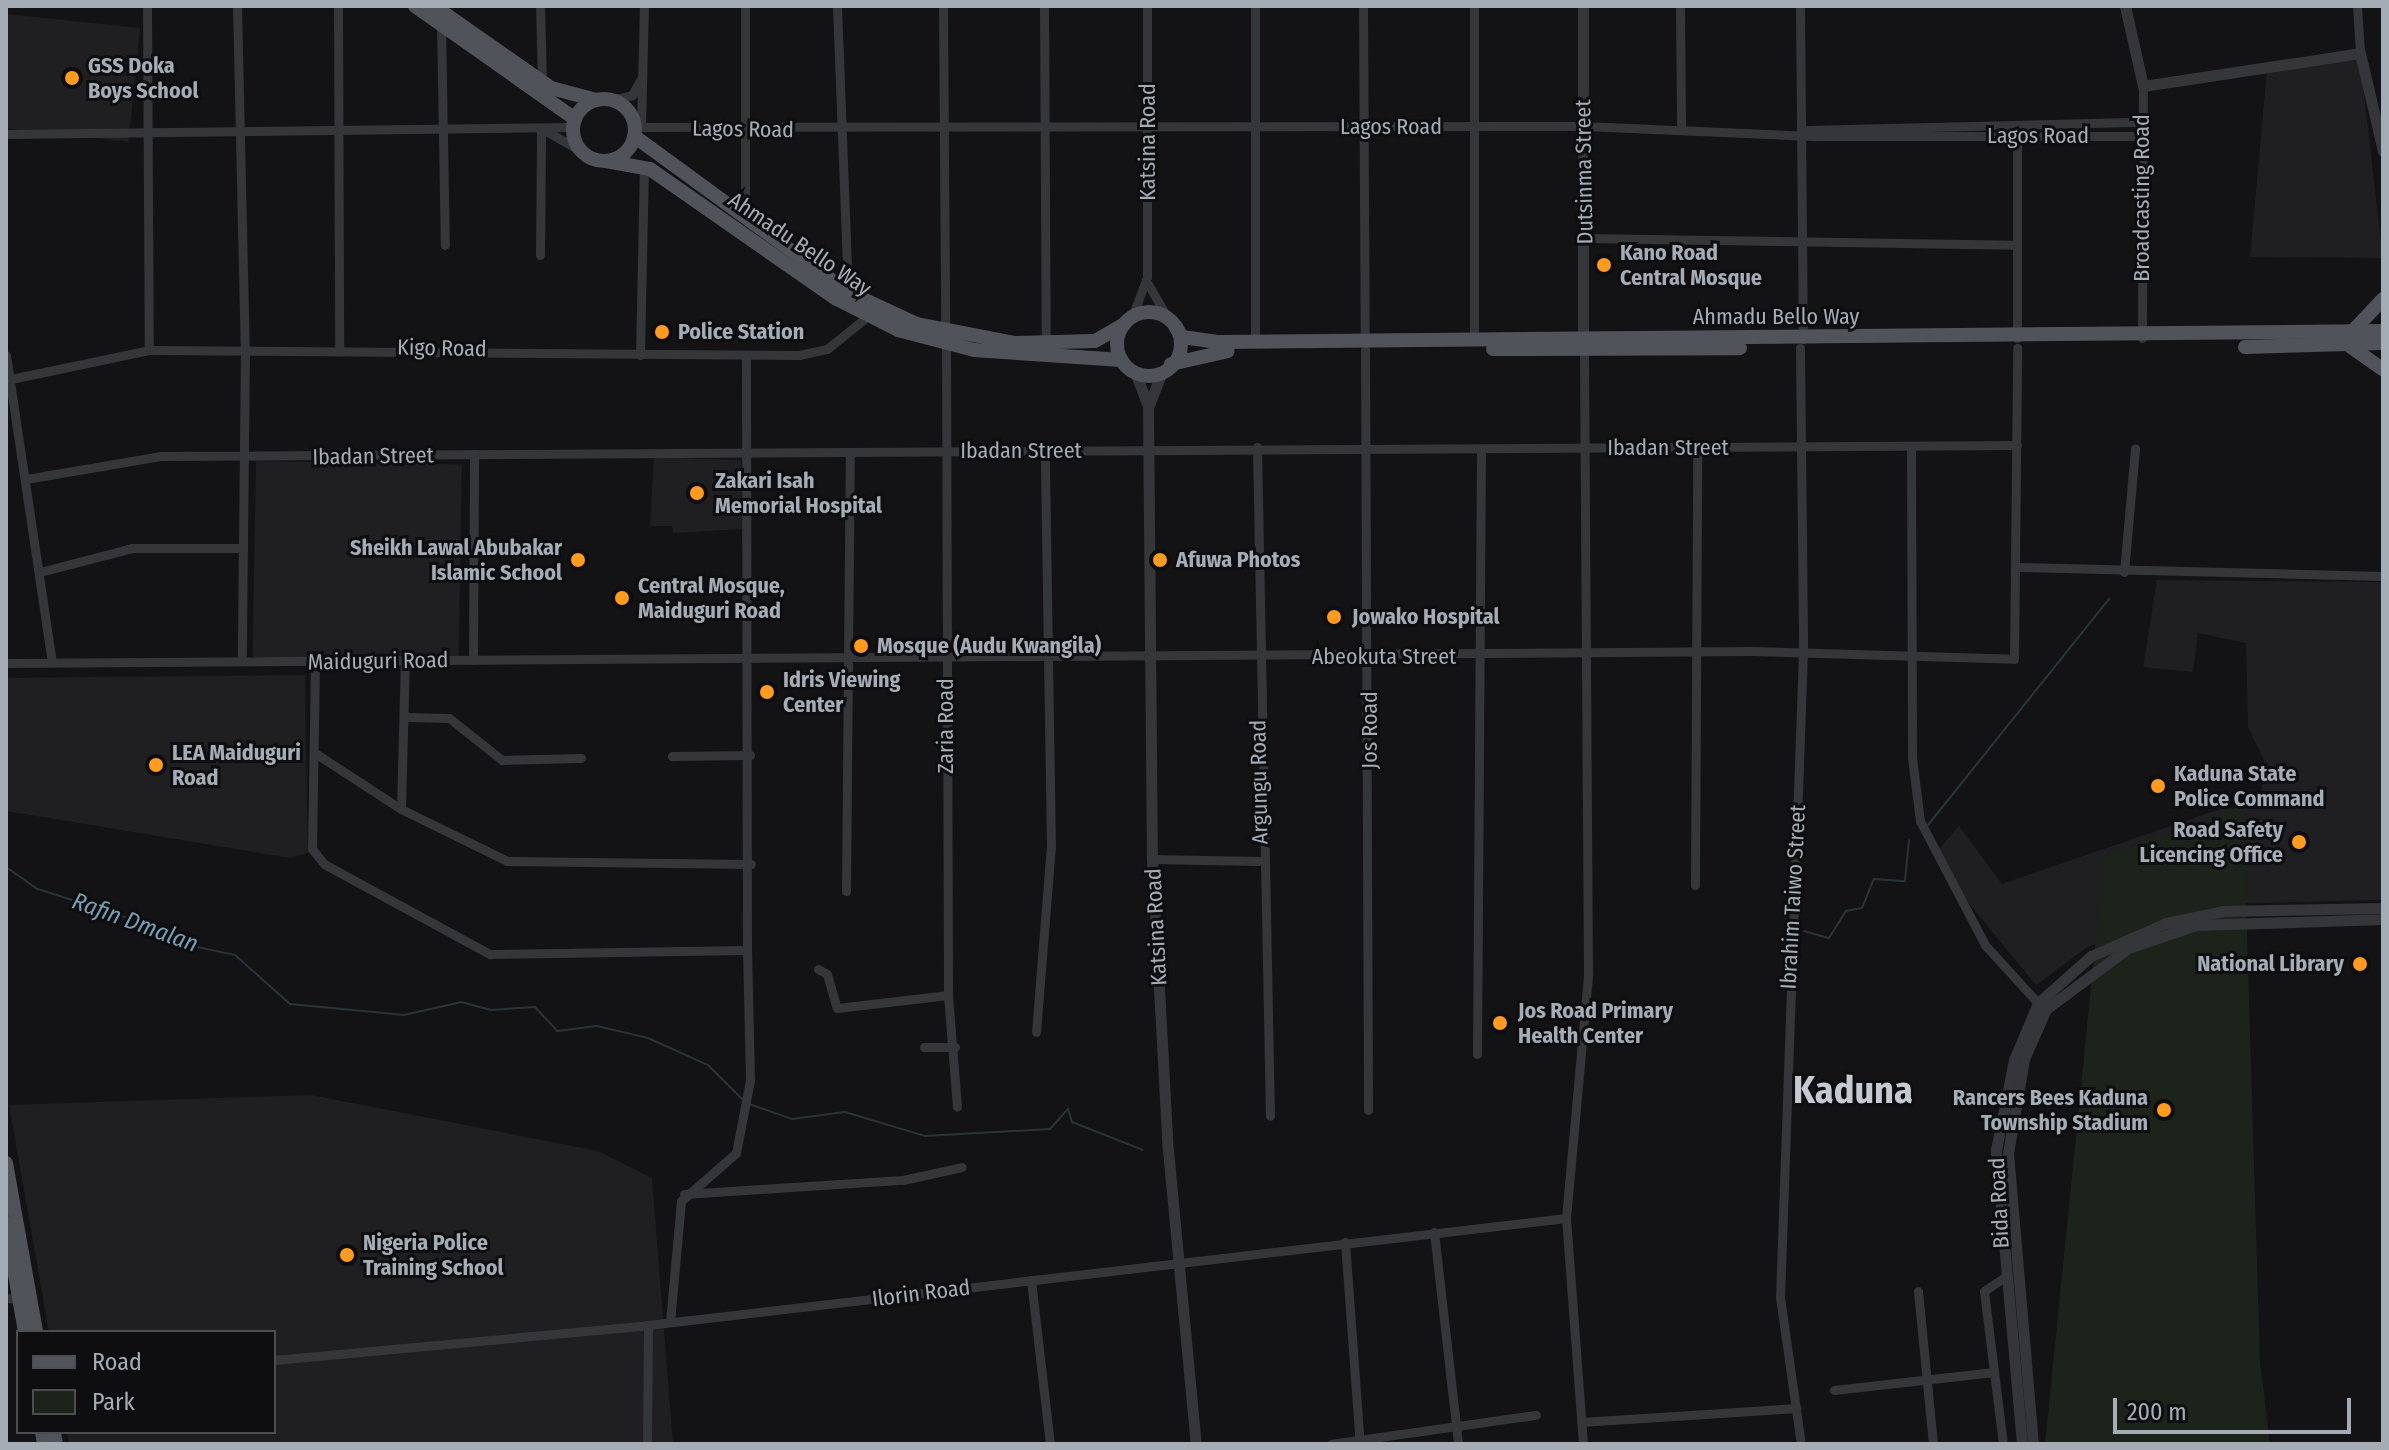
<!DOCTYPE html>
<html>
<head>
<meta charset="utf-8">
<style>
  body { margin:0 }
  #map { position:relative; width:2389px; height:1450px; overflow:hidden; background:#131315; font-family:"Fira Sans Condensed",sans-serif }
  div>[style] { position:absolute }
  [style*='--x'] { left:calc(var(--x)*1px); top:calc(var(--y)*1px); width:calc(var(--w)*1px); rotate:calc(var(--a)*1deg) }
  .built>* { inset:0; background:#1f1f22; transform-origin:0 0 }
  .green>* { inset:0; background:#1b231b }
  .stream>* { height:2px; margin:-1px; padding:0 1px; transform-origin:1px; border-radius:1px; background:#29343a }
  .minor>* { height:9px; margin:-4.5px; padding:0 4.5px; transform-origin:4.5px; border-radius:4.5px; background:#34363a }
  .tertiary>* { height:11px; margin:-5.5px; padding:0 5.5px; transform-origin:5.5px; border-radius:5.5px; background:#34363a }
  .primary>* { height:14px; margin:-7px; padding:0 7px; transform-origin:7px; border-radius:7px; background:#50535a }
  .primary>.ring { margin:-7px; padding:0; box-sizing:content-box; background:none; border:14px solid #50535a; border-radius:50% }
  .dots>* { width:22px; height:22px; translate:-50% -50%; box-sizing:border-box; border:4px solid #0e0e10; border-radius:50% }
  span { translate:-50% -50%; white-space:nowrap; text-align:center; line-height:1.15; -webkit-text-stroke:6px #0e0e10; paint-order:stroke }
  .poi-label { font-size:22px; color:#a4acb6; font-weight:700 }
  .left { translate:0 -50%; text-align:left }
  .right { translate:-100% -50%; text-align:right }
  .street-label { font-size:22px; color:#a4acb6 }
  .water-label { font-size:24px; color:#789fb4; font-style:italic }
  .town-label { font-size:38px; color:#c5cad2; font-weight:700 }
  .frame { position:absolute; inset:0; border:8px solid #a4acb6; pointer-events:none }
  .legend { position:absolute; left:16px; top:1330px; width:260px; height:104px; box-sizing:border-box; background:#0e0e10; border:2px solid #4a4d52; margin:0; padding:10px 14px; list-style:none; font-size:24px; color:#a4acb6 }
  .legend li { display:flex; align-items:center; gap:16px; height:40px }
  .legend b { width:40px; border:2px solid #4a4d52 }
  .scale { position:absolute; left:2113px; top:1398px; width:238px; height:36px; box-sizing:border-box; border:4px solid #a4acb6; border-top:0; padding-left:10px; font-size:24px; line-height:28px; white-space:nowrap; color:#a4acb6; -webkit-text-stroke:6px #0e0e10; paint-order:stroke }
</style>
</head>
<body>
<div id="map">
  <div class="built">
    <div style="left:6px;top:14px;width:135px;height:114px;rotate:6deg"></div>
    <div style="clip-path:polygon(2360px 60px,2383px 258px,2250px 257px,2267px 70px)"></div>
    <div style="clip-path:polygon(654px 457px,741px 460px,743px 529px,673px 533px,672px 526px,650px 526px)"></div>
    <div style="left:256px;top:461px;width:206px;height:196px;rotate:1deg"></div>
    <div style="clip-path:polygon(2157px 580px,2383px 582px,2383px 900px,2215px 904px,2159px 915px,2086px 948px,2036px 985px,1967px 901px,1939px 849px,1959px 826px,2002px 884px,2220px 809px,2260px 808px,2264px 760px,2248px 727px,2246px 643px,2198px 633px,2193px 672px,2143px 667px)"></div>
    <div style="clip-path:polygon(305px 675px,308px 853px,290px 858px,6px 811px,6px 678px)"></div>
    <div style="clip-path:polygon(311px 1095px,598px 1151px,652px 1178px,673px 1444px,69px 1444px,67px 1432px,274px 1432px,274px 1332px,49px 1332px,9px 1105px)"></div>
  </div>
  <div class="green">
    <div style="clip-path:polygon(2243px 805px,2260px 1361px,2270px 1444px,2045px 1444px,2104px 858px)"></div>
  </div>
  <div class="stream">
    <div style="--x:1928;--y:825;--w:290;--a:-51.3"></div>
    <div style="--x:6;--y:867;--w:39;--a:35"></div>
    <div style="--x:38;--y:889;--w:104;--a:17.9"></div>
    <div style="--x:137;--y:921;--w:42;--a:30.3"></div>
    <div style="--x:173;--y:942;--w:63;--a:11.8"></div>
    <div style="--x:235;--y:955;--w:74;--a:41.7"></div>
    <div style="--x:290;--y:1004;--w:115;--a:5.5"></div>
    <div style="--x:404;--y:1015;--w:58;--a:-12.8"></div>
    <div style="--x:461;--y:1002;--w:31;--a:15"></div>
    <div style="--x:491;--y:1010;--w:44;--a:-3.9"></div>
    <div style="--x:535;--y:1007;--w:33;--a:47"></div>
    <div style="--x:557;--y:1031;--w:40;--a:-7.1"></div>
    <div style="--x:597;--y:1026;--w:52;--a:13.2"></div>
    <div style="--x:648;--y:1038;--w:66;--a:24.2"></div>
    <div style="--x:708;--y:1065;--w:51;--a:45"></div>
    <div style="--x:1804;--y:931;--w:26;--a:16"></div>
    <div style="--x:1829;--y:938;--w:32;--a:-58"></div>
    <div style="--x:1846;--y:911;--w:16;--a:-11"></div>
    <div style="--x:1862;--y:908;--w:31;--a:-68"></div>
    <div style="--x:1874;--y:879;--w:31;--a:4"></div>
    <div style="--x:1905;--y:881;--w:41;--a:-84.4"></div>
    <div style="--x:749;--y:1104;--w:46;--a:19.2"></div>
    <div style="--x:792;--y:1119;--w:53;--a:-7.5"></div>
    <div style="--x:845;--y:1112;--w:84;--a:16.7"></div>
    <div style="--x:925;--y:1136;--w:125;--a:-3.2"></div>
    <div style="--x:1050;--y:1129;--w:27;--a:-48"></div>
    <div style="--x:1068;--y:1109;--w:14;--a:73"></div>
    <div style="--x:1072;--y:1122;--w:76;--a:21.5"></div>
  </div>
  <div class="minor">
    <div style="--x:147;--y:6;--w:344;--a:89.7"></div>
    <div style="--x:237;--y:6;--w:344;--a:88.7"></div>
    <div style="--x:245;--y:350;--w:310;--a:90.6"></div>
    <div style="--x:338;--y:6;--w:342;--a:89.8"></div>
    <div style="--x:540;--y:6;--w:76;--a:88.5"></div>
    <div style="--x:745;--y:6;--w:213;--a:90"></div>
    <div style="--x:837;--y:6;--w:286;--a:87.8"></div>
    <div style="--x:943;--y:6;--w:326;--a:89.6"></div>
    <div style="--x:1044;--y:6;--w:336;--a:89.7"></div>
    <div style="--x:1363;--y:6;--w:335;--a:89.7"></div>
    <div style="--x:1474;--y:6;--w:334;--a:90"></div>
    <div style="--x:1680;--y:6;--w:122;--a:89.5"></div>
    <div style="--x:1800;--y:6;--w:333;--a:89.5"></div>
    <div style="--x:2357;--y:6;--w:47;--a:86.3"></div>
    <div style="--x:441;--y:24;--w:221;--a:89"></div>
    <div style="--x:611;--y:100;--w:22;--a:-13"></div>
    <div style="--x:632;--y:95;--w:21;--a:-61"></div>
    <div style="--x:641;--y:127;--w:942;--a:-0.06"></div>
    <div style="--x:1583;--y:126;--w:233;--a:2.5"></div>
    <div style="--x:1816;--y:136;--w:324;--a:0"></div>
    <div style="--x:641;--y:127;--w:121;--a:-88.6"></div>
    <div style="--x:1806;--y:130;--w:335;--a:-1.4"></div>
    <div style="--x:548;--y:132;--w:38;--a:30"></div>
    <div style="--x:6;--y:134;--w:567;--a:-0.71"></div>
    <div style="--x:1585;--y:238;--w:428;--a:0.9"></div>
    <div style="--x:540;--y:255;--w:123;--a:-89.5"></div>
    <div style="--x:1148;--y:284;--w:38;--a:60"></div>
    <div style="--x:1132;--y:317;--w:43;--a:-69.4"></div>
    <div style="--x:1147;--y:277;--w:271;--a:-90"></div>
    <div style="--x:2017;--y:338;--w:202;--a:-90"></div>
    <div style="--x:2142;--y:338;--w:252;--a:-89.8"></div>
    <div style="--x:1255;--y:342;--w:336;--a:-90"></div>
    <div style="--x:946;--y:344;--w:651;--a:89.82"></div>
    <div style="--x:948;--y:995;--w:112;--a:85.4"></div>
    <div style="--x:1800;--y:348;--w:304;--a:89.4"></div>
    <div style="--x:1803;--y:652;--w:645;--a:92.04"></div>
    <div style="--x:1780;--y:1297;--w:148;--a:81.9"></div>
    <div style="--x:1365;--y:350;--w:760;--a:89.77"></div>
    <div style="--x:6;--y:355;--w:309;--a:81.5"></div>
    <div style="--x:640;--y:355;--w:189;--a:-88.8"></div>
    <div style="--x:6;--y:380;--w:146;--a:-11.8"></div>
    <div style="--x:149;--y:350;--w:650;--a:0.44"></div>
    <div style="--x:799;--y:355;--w:29;--a:-12"></div>
    <div style="--x:827;--y:349;--w:53;--a:-38.8"></div>
    <div style="--x:1257;--y:447;--w:669;--a:88.89"></div>
    <div style="--x:1911;--y:448;--w:309;--a:89.8"></div>
    <div style="--x:1912;--y:757;--w:64;--a:82.9"></div>
    <div style="--x:1920;--y:821;--w:140;--a:62.3"></div>
    <div style="--x:1985;--y:945;--w:79;--a:47.6"></div>
    <div style="--x:26;--y:479;--w:136;--a:-9.7"></div>
    <div style="--x:160;--y:456;--w:1857;--a:-0.34"></div>
    <div style="--x:2019;--y:567;--w:364;--a:1.4"></div>
    <div style="--x:40;--y:572;--w:95;--a:-14.6"></div>
    <div style="--x:132;--y:548;--w:111;--a:0"></div>
    <div style="--x:2124;--y:572;--w:124;--a:-84.9"></div>
    <div style="--x:473;--y:660;--w:206;--a:-89.7"></div>
    <div style="--x:315;--y:662;--w:187;--a:90.9"></div>
    <div style="--x:312;--y:849;--w:19;--a:51"></div>
    <div style="--x:324;--y:864;--w:189;--a:28.5"></div>
    <div style="--x:490;--y:954;--w:257;--a:-0.9"></div>
    <div style="--x:747;--y:950;--w:594;--a:-90.1"></div>
    <div style="--x:6;--y:663;--w:1746;--a:-0.39"></div>
    <div style="--x:1752;--y:651;--w:262;--a:1.7"></div>
    <div style="--x:2014;--y:659;--w:311;--a:-89.4"></div>
    <div style="--x:407;--y:717;--w:42;--a:1.4"></div>
    <div style="--x:449;--y:718;--w:68;--a:38.4"></div>
    <div style="--x:502;--y:760;--w:79;--a:-1.5"></div>
    <div style="--x:315;--y:753;--w:103;--a:33.1"></div>
    <div style="--x:401;--y:809;--w:118;--a:26.1"></div>
    <div style="--x:507;--y:861;--w:244;--a:0.7"></div>
    <div style="--x:672;--y:756;--w:78;--a:-0.7"></div>
    <div style="--x:401;--y:809;--w:150;--a:-88.5"></div>
    <div style="--x:1152;--y:859;--w:107;--a:1.1"></div>
    <div style="--x:1695;--y:885;--w:438;--a:-89.7"></div>
    <div style="--x:846;--y:891;--w:439;--a:-89.5"></div>
    <div style="--x:818;--y:969;--w:10;--a:29"></div>
    <div style="--x:827;--y:974;--w:35;--a:74"></div>
    <div style="--x:837;--y:1008;--w:112;--a:-6.7"></div>
    <div style="--x:1036;--y:1032;--w:186;--a:-85.4"></div>
    <div style="--x:1051;--y:847;--w:395;--a:-90.9"></div>
    <div style="--x:924;--y:1047;--w:31;--a:0"></div>
    <div style="--x:1477;--y:1054;--w:604;--a:-89.62"></div>
    <div style="--x:684;--y:1194;--w:219;--a:-3.7"></div>
    <div style="--x:903;--y:1180;--w:60;--a:-12.4"></div>
    <div style="--x:1434;--y:1232;--w:213;--a:83.5"></div>
    <div style="--x:1345;--y:1242;--w:203;--a:85.8"></div>
    <div style="--x:1031;--y:1280;--w:165;--a:83.4"></div>
    <div style="--x:1918;--y:1291;--w:154;--a:84.4"></div>
    <div style="--x:6;--y:1298;--w:13;--a:4"></div>
    <div style="--x:670;--y:1322;--w:121;--a:-84.8"></div>
    <div style="--x:681;--y:1201;--w:73;--a:-41.1"></div>
    <div style="--x:736;--y:1153;--w:74;--a:-79.1"></div>
    <div style="--x:750;--y:1080;--w:130;--a:-91.3"></div>
    <div style="--x:274;--y:1360;--w:376;--a:-5.3"></div>
    <div style="--x:648;--y:1325;--w:924;--a:-6.65"></div>
    <div style="--x:1834;--y:1390;--w:161;--a:-6.4"></div>
    <div style="--x:1581;--y:1422;--w:216;--a:-3.7"></div>
    <div style="--x:647;--y:1444;--w:119;--a:-89.5"></div>
    <div style="--x:1331;--y:1444;--w:207;--a:-8.1"></div>
    <div style="--x:1583;--y:1444;--w:227;--a:-94.3"></div>
    <div style="--x:1566;--y:1218;--w:245;--a:-84.8"></div>
    <div style="--x:1588;--y:974;--w:625;--a:-90.37"></div>
    <div style="--x:2003;--y:1444;--w:154;--a:-97.1"></div>
    <div style="--x:1984;--y:1291;--w:23;--a:-34"></div>
  </div>
  <div class="tertiary">
    <div style="--x:1583;--y:6;--w:332;--a:90"></div>
    <div style="--x:2125;--y:6;--w:82;--a:77.3"></div>
    <div style="--x:2143;--y:86;--w:219;--a:-8.6"></div>
    <div style="--x:2360;--y:53;--w:101;--a:76.8"></div>
    <div style="--x:1135;--y:372;--w:33;--a:69"></div>
    <div style="--x:1161;--y:374;--w:36;--a:111"></div>
    <div style="--x:1148;--y:408;--w:451;--a:89.5"></div>
    <div style="--x:1152;--y:859;--w:291;--a:86.9"></div>
    <div style="--x:1168;--y:1150;--w:295;--a:84.6"></div>
    <div style="--x:2022;--y:1444;--w:295;--a:-95.1"></div>
    <div style="--x:1996;--y:1150;--w:92;--a:-78.7"></div>
    <div style="--x:2014;--y:1060;--w:62;--a:-67.2"></div>
    <div style="--x:2038;--y:1003;--w:71;--a:-41.6"></div>
    <div style="--x:2091;--y:956;--w:82;--a:-23.7"></div>
    <div style="--x:2166;--y:923;--w:58;--a:-11.9"></div>
    <div style="--x:2223;--y:911;--w:160;--a:-1.1"></div>
    <div style="--x:2033;--y:1444;--w:292;--a:-94.9"></div>
    <div style="--x:2008;--y:1153;--w:95;--a:-80.3"></div>
    <div style="--x:2024;--y:1059;--w:55;--a:-66.3"></div>
    <div style="--x:2046;--y:1009;--w:102;--a:-36.6"></div>
    <div style="--x:2128;--y:948;--w:72;--a:-18.7"></div>
    <div style="--x:2196;--y:925;--w:187;--a:-1.8"></div>
  </div>
  <div class="primary">
    <div style="--x:415;--y:6;--w:196;--a:35.2"></div>
    <div style="--x:434;--y:6;--w:143;--a:35"></div>
    <div style="--x:551;--y:88;--w:47;--a:14.9"></div>
    <div class="ring" style="left:573px;top:99px;width:48px;height:48px"></div>
    <div style="--x:634;--y:136;--w:265;--a:36.1"></div>
    <div style="--x:848;--y:292;--w:76;--a:24.9"></div>
    <div style="--x:917;--y:324;--w:100;--a:11"></div>
    <div style="--x:1015;--y:343;--w:80;--a:-1.4"></div>
    <div style="--x:1095;--y:341;--w:34;--a:-30"></div>
    <div style="--x:606;--y:161;--w:45;--a:10.3"></div>
    <div style="--x:650;--y:169;--w:226;--a:34.9"></div>
    <div style="--x:835;--y:298;--w:71;--a:26.9"></div>
    <div style="--x:898;--y:330;--w:79;--a:14.7"></div>
    <div style="--x:974;--y:350;--w:148;--a:3.9"></div>
    <div class="ring" style="left:1117px;top:312px;width:50px;height:50px"></div>
    <div style="--x:1175;--y:326;--w:13;--a:58"></div>
    <div style="--x:1182;--y:337;--w:36;--a:8"></div>
    <div style="--x:1218;--y:342;--w:1165;--a:-0.54"></div>
    <div style="--x:2351;--y:333;--w:47;--a:-46.7"></div>
    <div style="--x:2245;--y:347;--w:138;--a:-1.7"></div>
    <div style="--x:2351;--y:347;--w:39;--a:35"></div>
    <div style="--x:1493;--y:349;--w:247;--a:-0.2"></div>
    <div style="--x:1171;--y:364;--w:58;--a:-12.8"></div>
    <div style="--x:6;--y:1163;--w:172;--a:79.9"></div>
    <div style="--x:6;--y:1223;--w:111;--a:80.1"></div>
    <div style="--x:42;--y:1432;--w:12;--a:81"></div>
    <div style="--x:54;--y:1432;--w:12;--a:81"></div>
  </div>
  <div class="dots">
    <div style="left:72px;top:78px;background:#ff9b21"></div>
    <div style="left:1604px;top:265px;background:#ff9b21"></div>
    <div style="left:662px;top:332px;background:#ff9b21"></div>
    <div style="left:697px;top:493px;background:#ff9b21"></div>
    <div style="left:578px;top:560px;background:#ff9b21"></div>
    <div style="left:1160px;top:560px;background:#ff9b21"></div>
    <div style="left:622px;top:598px;background:#ff9b21"></div>
    <div style="left:1334px;top:617px;background:#ff9b21"></div>
    <div style="left:861px;top:646px;background:#ff9b21"></div>
    <div style="left:767px;top:692px;background:#ff9b21"></div>
    <div style="left:156px;top:765px;background:#ff9b21"></div>
    <div style="left:2158px;top:786px;background:#ff9b21"></div>
    <div style="left:2299px;top:842px;background:#ff9b21"></div>
    <div style="left:2360px;top:964px;background:#ff9b21"></div>
    <div style="left:1500px;top:1023px;background:#ff9b21"></div>
    <div style="left:2164px;top:1110px;background:#ff9b21"></div>
    <div style="left:347px;top:1255px;background:#ff9b21"></div>
  </div>
  <div class="poi-label">
    <span class="left" style="left:88px;top:78px">GSS Doka<br>Boys School</span>
    <span class="left" style="left:1620px;top:265px">Kano Road<br>Central Mosque</span>
    <span class="left" style="left:678px;top:332px">Police Station</span>
    <span class="left" style="left:715px;top:493px">Zakari Isah<br>Memorial Hospital</span>
    <span class="right" style="left:562px;top:560px">Sheikh Lawal Abubakar<br>Islamic School</span>
    <span class="left" style="left:1176px;top:560px">Afuwa Photos</span>
    <span class="left" style="left:638px;top:598px">Central Mosque,<br>Maiduguri Road</span>
    <span class="left" style="left:1352px;top:617px">Jowako Hospital</span>
    <span class="left" style="left:877px;top:646px">Mosque (Audu Kwangila)</span>
    <span class="left" style="left:783px;top:692px">Idris Viewing<br>Center</span>
    <span class="left" style="left:172px;top:765px">LEA Maiduguri<br>Road</span>
    <span class="left" style="left:2174px;top:786px">Kaduna State<br>Police Command</span>
    <span class="right" style="left:2283px;top:842px">Road Safety<br>Licencing Office</span>
    <span class="right" style="left:2344px;top:964px">National Library</span>
    <span class="left" style="left:1518px;top:1023px">Jos Road Primary<br>Health Center</span>
    <span class="right" style="left:2148px;top:1110px">Rancers Bees Kaduna<br>Township Stadium</span>
    <span class="left" style="left:363px;top:1255px">Nigeria Police<br>Training School</span>
  </div>
  <div class="street-label">
    <span style="left:1391px;top:127px">Lagos Road</span>
    <span style="left:743px;top:129px;rotate:1deg">Lagos Road</span>
    <span style="left:2038px;top:136px">Lagos Road</span>
    <span style="left:1148px;top:142px;rotate:-90deg">Katsina Road</span>
    <span style="left:1584px;top:172px;rotate:-91deg">Dutsinma Street</span>
    <span style="left:2142px;top:198px;rotate:-90deg">Broadcasting Road</span>
    <span style="left:800px;top:244px;rotate:34deg">Ahmadu Bello Way</span>
    <span style="left:1776px;top:317px">Ahmadu Bello Way</span>
    <span style="left:442px;top:348px;rotate:1deg">Kigo Road</span>
    <span style="left:1668px;top:448px">Ibadan Street</span>
    <span style="left:1021px;top:451px">Ibadan Street</span>
    <span style="left:373px;top:456px;rotate:-1deg">Ibadan Street</span>
    <span style="left:1384px;top:657px">Abeokuta Street</span>
    <span style="left:378px;top:661px;rotate:-1deg">Maiduguri Road</span>
    <span style="left:946px;top:726px;rotate:-90deg">Zaria Road</span>
    <span style="left:1370px;top:730px;rotate:-90deg">Jos Road</span>
    <span style="left:1259px;top:782px;rotate:-91deg">Argungu Road</span>
    <span style="left:1793px;top:897px;rotate:-87deg">Ibrahim Taiwo Street</span>
    <span style="left:1156px;top:927px;rotate:-93deg">Katsina Road</span>
    <span style="left:1999px;top:1203px;rotate:-93deg">Bida Road</span>
    <span style="left:921px;top:1293px;rotate:-7deg">Ilorin Road</span>
  </div>
  <div class="water-label">
    <span style="left:135px;top:923px;rotate:20deg">Rafin Dmalan</span>
  </div>
  <div class="town-label">
    <span style="left:1853px;top:1091px">Kaduna</span>
  </div>
  <div class="frame"></div>
  <ul class="legend">
  <li><b style="height:10px;background:#50535a"></b>Road</li>
  <li><b style="height:22px;background:#1b231b"></b>Park</li>
  </ul>
  <div class="scale">200 m</div>
</div>
</body>
</html>
